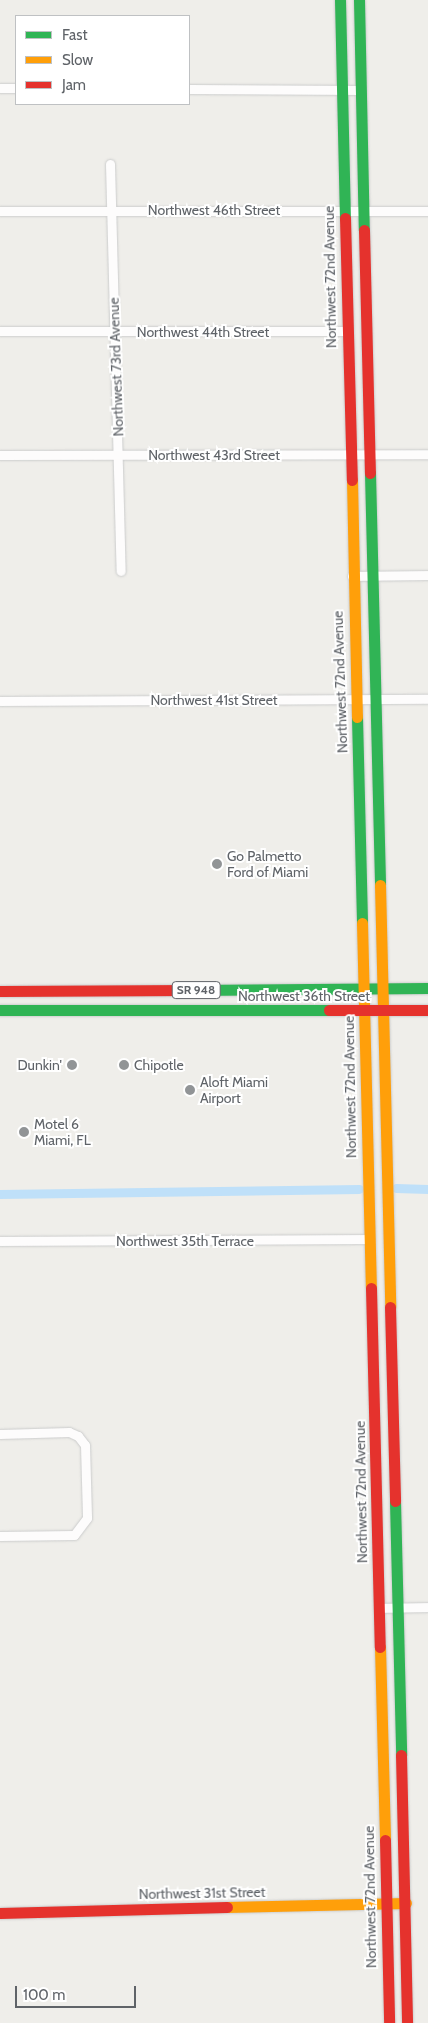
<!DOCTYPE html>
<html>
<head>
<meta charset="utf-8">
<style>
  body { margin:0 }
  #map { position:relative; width:428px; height:2023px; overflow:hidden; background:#efeeea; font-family:Cabin,sans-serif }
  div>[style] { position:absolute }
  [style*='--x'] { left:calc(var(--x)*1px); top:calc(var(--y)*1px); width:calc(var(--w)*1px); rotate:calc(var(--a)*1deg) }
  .canal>* { height:9px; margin:-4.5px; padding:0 4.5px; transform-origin:4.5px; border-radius:4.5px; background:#bfe0f9 }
  .roads { filter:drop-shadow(0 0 1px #cbcccc) drop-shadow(0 0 1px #cbcccc) }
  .street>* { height:9px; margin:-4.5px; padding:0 4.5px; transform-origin:4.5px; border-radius:4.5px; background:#fdfcfc }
  .fast>* { height:11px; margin:-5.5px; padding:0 5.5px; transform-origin:5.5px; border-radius:5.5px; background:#30b455 }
  .slow>* { height:11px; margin:-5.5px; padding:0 5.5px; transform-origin:5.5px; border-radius:5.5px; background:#ff9f0a }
  .jam>* { height:11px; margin:-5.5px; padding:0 5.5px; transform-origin:5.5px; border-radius:5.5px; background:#e5322d }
  .dots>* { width:14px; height:14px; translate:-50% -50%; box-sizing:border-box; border:2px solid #fff; border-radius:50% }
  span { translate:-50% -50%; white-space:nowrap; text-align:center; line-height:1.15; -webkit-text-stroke:4px #fff; paint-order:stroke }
  .shield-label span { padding:1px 4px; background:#fff; border:1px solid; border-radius:4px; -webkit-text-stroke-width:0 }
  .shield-label { font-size:12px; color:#5f6368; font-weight:700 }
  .street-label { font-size:14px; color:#5f6368 }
  .poi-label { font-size:14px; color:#5f6368 }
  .left { translate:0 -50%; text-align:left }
  .right { translate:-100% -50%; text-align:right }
  .legend { position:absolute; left:15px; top:15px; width:175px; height:90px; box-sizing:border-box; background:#fff; border:1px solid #bfc1c3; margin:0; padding:6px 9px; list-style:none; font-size:15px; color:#5f6368 }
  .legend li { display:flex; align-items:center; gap:10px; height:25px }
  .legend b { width:25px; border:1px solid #bfc1c3 }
  .scale { position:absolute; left:15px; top:1986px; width:121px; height:22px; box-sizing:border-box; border:2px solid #5f6368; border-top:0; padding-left:6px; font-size:15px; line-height:18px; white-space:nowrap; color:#5f6368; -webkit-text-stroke:4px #fff; paint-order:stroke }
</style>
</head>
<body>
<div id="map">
  <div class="canal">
    <div style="--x:396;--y:1188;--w:32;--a:2"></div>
    <div style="--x:0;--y:1194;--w:359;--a:-0.8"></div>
  </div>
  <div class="roads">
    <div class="street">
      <div style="--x:0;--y:88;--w:16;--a:0"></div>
      <div style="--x:189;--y:89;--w:172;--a:0.3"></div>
      <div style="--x:110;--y:164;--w:407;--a:88.5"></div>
      <div style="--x:0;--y:211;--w:428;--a:0"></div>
      <div style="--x:0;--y:331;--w:347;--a:0"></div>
      <div style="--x:0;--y:455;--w:428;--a:-0.1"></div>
      <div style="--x:352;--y:576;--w:76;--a:-0.8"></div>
      <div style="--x:0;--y:701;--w:428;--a:-0.3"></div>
      <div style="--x:0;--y:1241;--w:369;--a:-0.3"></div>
      <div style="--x:0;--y:1434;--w:69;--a:-1.7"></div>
      <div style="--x:69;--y:1432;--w:10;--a:24"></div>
      <div style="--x:78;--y:1436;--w:11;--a:52"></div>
      <div style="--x:85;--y:1445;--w:73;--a:88.4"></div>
      <div style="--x:87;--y:1518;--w:21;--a:127"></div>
      <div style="--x:74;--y:1535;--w:74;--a:179.2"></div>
      <div style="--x:378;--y:1608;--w:50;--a:-1.1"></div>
    </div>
    <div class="fast">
      <div style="--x:340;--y:0;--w:218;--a:88.7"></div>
      <div style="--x:359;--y:0;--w:230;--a:88.8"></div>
      <div style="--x:370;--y:473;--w:412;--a:88.6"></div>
      <div style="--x:357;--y:717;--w:206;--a:88.6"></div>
      <div style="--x:193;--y:990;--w:235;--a:-0.5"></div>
      <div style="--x:0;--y:1010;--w:329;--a:0"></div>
      <div style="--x:395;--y:1501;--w:254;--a:88.6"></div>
    </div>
    <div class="slow">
      <div style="--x:352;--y:480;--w:237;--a:88.8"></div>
      <div style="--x:380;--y:885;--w:422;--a:88.6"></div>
      <div style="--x:362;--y:923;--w:365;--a:88.6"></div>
      <div style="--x:380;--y:1647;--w:193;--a:88.5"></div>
      <div style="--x:227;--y:1907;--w:179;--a:-1.3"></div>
    </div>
    <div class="jam">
      <div style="--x:345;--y:218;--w:262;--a:88.5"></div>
      <div style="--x:364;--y:230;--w:243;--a:88.6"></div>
      <div style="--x:0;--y:991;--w:193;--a:-0.3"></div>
      <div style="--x:329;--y:1010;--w:99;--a:0"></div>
      <div style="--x:371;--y:1288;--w:359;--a:88.6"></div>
      <div style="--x:390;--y:1307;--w:194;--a:88.5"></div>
      <div style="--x:401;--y:1755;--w:268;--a:88.7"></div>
      <div style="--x:385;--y:1840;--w:183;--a:88.7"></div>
      <div style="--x:0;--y:1913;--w:227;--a:-1.5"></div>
    </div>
  </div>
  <div class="dots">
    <div style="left:217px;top:864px;background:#919496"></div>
    <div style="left:72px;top:1065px;background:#919496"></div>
    <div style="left:124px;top:1065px;background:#919496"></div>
    <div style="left:190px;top:1090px;background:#919496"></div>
    <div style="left:24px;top:1132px;background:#919496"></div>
  </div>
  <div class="shield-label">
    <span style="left:196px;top:990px">SR 948</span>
  </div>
  <div class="street-label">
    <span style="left:214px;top:210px">Northwest 46th Street</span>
    <span style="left:330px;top:277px;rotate:-91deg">Northwest 72nd Avenue</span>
    <span style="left:203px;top:332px">Northwest 44th Street</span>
    <span style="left:116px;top:367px;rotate:-92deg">Northwest 73rd Avenue</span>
    <span style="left:214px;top:455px">Northwest 43rd Street</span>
    <span style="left:340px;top:682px;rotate:-92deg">Northwest 72nd Avenue</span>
    <span style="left:214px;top:700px">Northwest 41st Street</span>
    <span style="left:304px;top:996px">Northwest 36th Street</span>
    <span style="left:350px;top:1087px;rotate:-91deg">Northwest 72nd Avenue</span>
    <span style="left:185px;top:1241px">Northwest 35th Terrace</span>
    <span style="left:361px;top:1492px;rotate:-91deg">Northwest 72nd Avenue</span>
    <span style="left:202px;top:1893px;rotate:-1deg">Northwest 31st Street</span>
    <span style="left:370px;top:1897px;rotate:-91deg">Northwest 72nd Avenue</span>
  </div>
  <div class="poi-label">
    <span class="left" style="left:227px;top:864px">Go Palmetto<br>Ford of Miami</span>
    <span class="right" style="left:62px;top:1065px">Dunkin'</span>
    <span class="left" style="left:134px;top:1065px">Chipotle</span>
    <span class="left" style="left:200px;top:1090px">Aloft Miami<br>Airport</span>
    <span class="left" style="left:34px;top:1132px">Motel 6<br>Miami, FL</span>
  </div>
  <ul class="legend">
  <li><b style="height:6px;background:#30b455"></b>Fast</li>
  <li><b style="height:6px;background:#ff9f0a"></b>Slow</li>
  <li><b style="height:6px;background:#e5322d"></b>Jam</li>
  </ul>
  <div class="scale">100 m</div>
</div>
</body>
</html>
